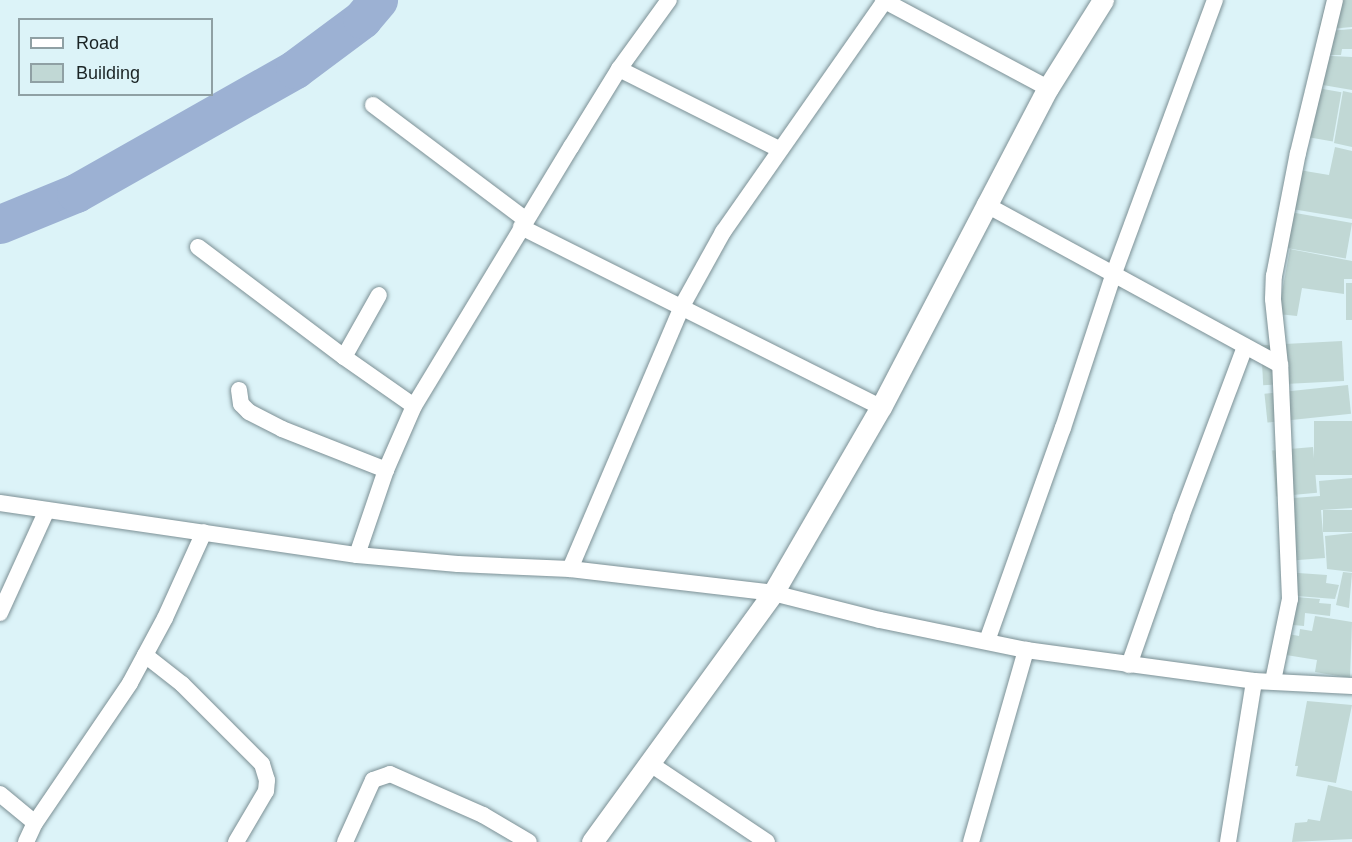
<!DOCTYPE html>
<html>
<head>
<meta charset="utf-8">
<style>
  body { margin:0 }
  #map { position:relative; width:1352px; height:842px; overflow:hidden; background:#dcf3f8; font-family:Helvetica,sans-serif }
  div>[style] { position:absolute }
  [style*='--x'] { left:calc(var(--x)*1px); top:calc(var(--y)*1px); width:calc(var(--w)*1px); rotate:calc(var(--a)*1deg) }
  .river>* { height:39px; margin:-19.5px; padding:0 19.5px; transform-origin:19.5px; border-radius:19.5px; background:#9cb1d3 }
  .building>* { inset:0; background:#c1d8d5; transform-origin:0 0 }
  .roads { filter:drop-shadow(0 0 2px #7c9095) drop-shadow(0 0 2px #7c9095) }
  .minor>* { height:16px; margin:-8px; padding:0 8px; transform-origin:8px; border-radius:8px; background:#fff }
  .tertiary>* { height:21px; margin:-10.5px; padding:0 10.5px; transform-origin:10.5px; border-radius:10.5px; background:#fff }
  span { translate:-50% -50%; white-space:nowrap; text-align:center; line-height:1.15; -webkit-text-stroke:4.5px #dcf3f8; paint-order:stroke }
  .legend { position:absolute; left:18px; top:18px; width:195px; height:78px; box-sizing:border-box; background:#dcf3f8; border:2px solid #8fa0a4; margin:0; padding:8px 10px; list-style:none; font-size:18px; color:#1b2425 }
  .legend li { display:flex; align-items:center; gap:12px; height:30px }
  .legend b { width:30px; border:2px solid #8fa0a4 }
</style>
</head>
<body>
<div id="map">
  <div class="river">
    <div style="--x:0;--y:224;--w:82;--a:-22.2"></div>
    <div style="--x:76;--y:193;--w:252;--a:-29.5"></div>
    <div style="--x:295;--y:69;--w:84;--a:-36.7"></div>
    <div style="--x:362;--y:19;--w:25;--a:-50"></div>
  </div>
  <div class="building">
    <div style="clip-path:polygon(1326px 0,1352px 0,1352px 27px,1319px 30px)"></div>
    <div style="clip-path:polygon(1352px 29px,1352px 49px,1342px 49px,1341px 55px,1315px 55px,1318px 32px)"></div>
    <div style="clip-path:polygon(1314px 55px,1352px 57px,1352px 90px,1311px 83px)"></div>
    <div style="left:1306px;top:86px;width:36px;height:50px;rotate:10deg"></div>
    <div style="clip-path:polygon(1343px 91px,1352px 93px,1352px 147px,1334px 143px)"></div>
    <div style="clip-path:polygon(1335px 147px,1352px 151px,1352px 219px,1280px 207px,1287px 168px,1329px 175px)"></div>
    <div style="left:1290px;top:212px;width:63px;height:36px;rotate:10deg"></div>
    <div style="clip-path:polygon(1290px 249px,1352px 261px,1352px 279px,1344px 279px,1344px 294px,1302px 288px,1297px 316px,1278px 314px)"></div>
    <div style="left:1346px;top:283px;width:6px;height:37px"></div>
    <div style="left:1342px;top:341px;width:40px;height:81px;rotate:87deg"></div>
    <div style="left:1348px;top:385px;width:29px;height:84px;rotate:84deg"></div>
    <div style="left:1352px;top:421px;width:54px;height:38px;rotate:90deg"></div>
    <div style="left:1313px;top:447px;width:46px;height:41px;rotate:85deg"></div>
    <div style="clip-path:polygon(1352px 478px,1352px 508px,1321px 510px,1325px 558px,1285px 561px,1280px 499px,1320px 496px,1319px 481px)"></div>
    <div style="left:1352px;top:510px;width:22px;height:29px;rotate:90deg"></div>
    <div style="clip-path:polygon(1352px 533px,1352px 572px,1327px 569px,1325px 536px)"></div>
    <div style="clip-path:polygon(1284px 572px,1327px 575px,1326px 583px,1339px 585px,1335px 599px,1284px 595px)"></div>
    <div style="clip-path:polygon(1343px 572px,1352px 573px,1349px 608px,1336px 605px)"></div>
    <div style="clip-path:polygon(1296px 597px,1320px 599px,1319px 603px,1331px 604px,1330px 616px,1305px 613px,1304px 626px,1293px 625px)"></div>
    <div style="clip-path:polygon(1315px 616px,1352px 622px,1350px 678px,1315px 672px,1317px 660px,1280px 654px,1283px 633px,1299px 636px,1300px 629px,1312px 631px)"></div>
    <div style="clip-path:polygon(1307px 701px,1352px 705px,1336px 783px,1296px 776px,1298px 766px,1295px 766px)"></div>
    <div style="clip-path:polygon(1328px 785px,1352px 791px,1352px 839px,1292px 842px,1295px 823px,1307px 822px,1308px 819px,1320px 821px)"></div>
  </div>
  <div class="roads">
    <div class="minor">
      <div style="--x:883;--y:0;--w:187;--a:28.1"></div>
      <div style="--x:619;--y:69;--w:179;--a:26.6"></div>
      <div style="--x:373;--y:105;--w:191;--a:36.9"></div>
      <div style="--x:985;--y:204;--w:336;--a:28.6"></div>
      <div style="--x:521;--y:227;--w:402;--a:26.6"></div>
      <div style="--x:198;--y:247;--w:183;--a:37"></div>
      <div style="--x:344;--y:357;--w:85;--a:35"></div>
      <div style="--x:344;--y:357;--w:71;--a:-60.6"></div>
      <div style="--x:239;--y:390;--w:14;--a:82"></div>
      <div style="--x:241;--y:404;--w:11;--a:45"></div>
      <div style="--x:249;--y:412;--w:37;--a:27"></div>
      <div style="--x:282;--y:429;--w:112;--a:21.5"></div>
      <div style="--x:0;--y:503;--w:361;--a:8.3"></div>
      <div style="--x:357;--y:555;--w:101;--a:5.1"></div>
      <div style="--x:458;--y:564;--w:112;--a:2.6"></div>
      <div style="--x:570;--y:569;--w:204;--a:6.7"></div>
      <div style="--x:773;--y:593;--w:110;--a:14.2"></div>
      <div style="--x:880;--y:620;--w:149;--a:11.6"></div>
      <div style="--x:1026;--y:650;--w:230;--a:7.7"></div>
      <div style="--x:1254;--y:681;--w:98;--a:2.9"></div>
      <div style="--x:357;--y:555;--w:90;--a:-71.2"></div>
      <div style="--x:386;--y:470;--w:70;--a:-66.4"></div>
      <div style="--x:414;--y:406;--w:303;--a:-58.8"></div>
      <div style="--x:571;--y:147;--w:92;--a:-58.4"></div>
      <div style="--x:619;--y:69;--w:85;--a:-54.1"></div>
      <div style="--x:570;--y:569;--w:286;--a:-66.9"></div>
      <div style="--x:682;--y:306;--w:85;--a:-61"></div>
      <div style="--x:723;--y:232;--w:282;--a:-55"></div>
      <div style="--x:0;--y:613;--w:111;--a:-65.5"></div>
      <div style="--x:987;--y:641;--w:226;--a:-70.4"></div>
      <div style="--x:1063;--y:428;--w:163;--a:-71.8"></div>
      <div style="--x:1114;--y:273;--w:291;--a:-69.7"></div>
      <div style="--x:145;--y:655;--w:47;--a:38.1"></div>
      <div style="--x:182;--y:684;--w:113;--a:45"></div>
      <div style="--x:262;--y:764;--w:17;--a:73"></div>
      <div style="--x:267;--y:780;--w:11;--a:95"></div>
      <div style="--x:266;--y:791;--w:59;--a:120.5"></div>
      <div style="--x:1129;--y:665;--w:157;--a:-70.6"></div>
      <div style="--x:1181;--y:517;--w:182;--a:-69.4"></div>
      <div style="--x:1273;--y:681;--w:84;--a:-78.3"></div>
      <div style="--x:1290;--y:599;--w:234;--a:-92.4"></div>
      <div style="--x:1280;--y:365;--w:66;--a:-96.1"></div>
      <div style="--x:1273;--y:299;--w:23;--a:-88"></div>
      <div style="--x:1274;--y:276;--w:125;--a:-79"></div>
      <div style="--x:1298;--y:153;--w:157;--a:-76.4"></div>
      <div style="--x:649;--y:763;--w:142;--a:33.8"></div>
      <div style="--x:0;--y:794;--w:45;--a:39.6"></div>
      <div style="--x:26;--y:842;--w:21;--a:-65"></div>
      <div style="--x:35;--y:823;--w:169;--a:-55.8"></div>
      <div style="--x:130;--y:683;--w:74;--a:-61.7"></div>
      <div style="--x:165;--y:618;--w:94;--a:-65.6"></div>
      <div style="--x:345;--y:842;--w:68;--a:-65.7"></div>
      <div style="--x:373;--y:780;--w:18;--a:-19"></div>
      <div style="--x:390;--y:774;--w:102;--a:23.8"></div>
      <div style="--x:483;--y:815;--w:53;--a:30.4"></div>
      <div style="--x:971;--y:842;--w:200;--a:-74"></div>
      <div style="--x:1228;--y:842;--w:163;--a:-80.8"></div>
    </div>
    <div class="tertiary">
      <div style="--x:592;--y:842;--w:308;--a:-54"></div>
      <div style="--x:773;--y:593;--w:215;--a:-59.9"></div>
      <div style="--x:881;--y:407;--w:360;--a:-62.4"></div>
      <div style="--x:1048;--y:88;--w:104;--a:-58"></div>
    </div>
  </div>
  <ul class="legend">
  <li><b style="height:8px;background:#fff"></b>Road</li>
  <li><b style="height:16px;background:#c1d8d5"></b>Building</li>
  </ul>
</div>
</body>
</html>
